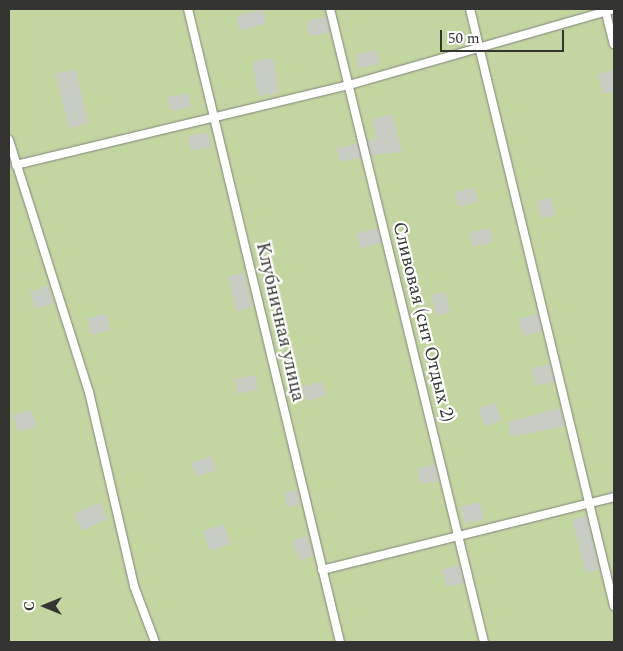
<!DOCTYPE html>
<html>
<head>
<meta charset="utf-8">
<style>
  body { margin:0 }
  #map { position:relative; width:623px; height:651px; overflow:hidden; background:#fafcf6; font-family:Spectral,serif }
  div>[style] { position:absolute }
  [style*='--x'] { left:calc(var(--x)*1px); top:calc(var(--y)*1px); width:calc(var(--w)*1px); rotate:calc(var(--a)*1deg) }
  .green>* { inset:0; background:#c3d6a0; transform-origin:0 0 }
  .building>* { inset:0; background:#c9cbc5; transform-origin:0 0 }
  .roads { filter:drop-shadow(0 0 1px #82847f) drop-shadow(0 0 1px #82847f) }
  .lane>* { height:8px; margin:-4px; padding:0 4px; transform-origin:4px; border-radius:4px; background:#fff }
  span { translate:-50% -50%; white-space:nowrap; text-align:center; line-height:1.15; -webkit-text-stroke:4.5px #fff; paint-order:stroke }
  .street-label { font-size:19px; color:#343533 }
  .frame { position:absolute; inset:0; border:10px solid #343533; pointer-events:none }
  .north { position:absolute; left:20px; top:581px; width:50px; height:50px; -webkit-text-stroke:4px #fff; paint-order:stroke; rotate:270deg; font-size:14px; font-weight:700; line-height:20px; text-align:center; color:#343533 }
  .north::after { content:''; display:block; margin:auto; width:18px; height:22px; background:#343533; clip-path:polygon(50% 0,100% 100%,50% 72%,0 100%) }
  .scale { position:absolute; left:440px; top:30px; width:124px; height:22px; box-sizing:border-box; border:2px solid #343533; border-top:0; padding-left:6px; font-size:15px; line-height:18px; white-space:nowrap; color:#343533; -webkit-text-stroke:4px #fff; paint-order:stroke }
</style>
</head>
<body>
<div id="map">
  <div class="green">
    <div style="left:9px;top:9px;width:605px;height:633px"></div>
  </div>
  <div class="building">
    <div style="left:262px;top:9px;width:15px;height:27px;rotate:74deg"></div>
    <div style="left:326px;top:17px;width:16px;height:20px;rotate:79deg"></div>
    <div style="left:377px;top:50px;width:14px;height:22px;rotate:78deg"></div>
    <div style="left:273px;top:58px;width:35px;height:21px;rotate:80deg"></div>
    <div style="left:75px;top:69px;width:56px;height:20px;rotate:76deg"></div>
    <div style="clip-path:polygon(612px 70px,614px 91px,603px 94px,598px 74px)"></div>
    <div style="left:188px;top:93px;width:14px;height:21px;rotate:78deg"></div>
    <div style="clip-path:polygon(392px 114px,402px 152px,371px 155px,368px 141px,377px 139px,372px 119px)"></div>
    <div style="left:208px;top:132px;width:15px;height:21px;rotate:79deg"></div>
    <div style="left:357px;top:144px;width:14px;height:21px;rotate:78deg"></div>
    <div style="left:474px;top:187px;width:15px;height:20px;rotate:74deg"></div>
    <div style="left:550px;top:197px;width:19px;height:14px;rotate:74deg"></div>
    <div style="left:377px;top:228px;width:15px;height:22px;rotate:74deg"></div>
    <div style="left:490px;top:228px;width:15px;height:21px;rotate:79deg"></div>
    <div style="left:244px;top:273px;width:35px;height:16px;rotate:77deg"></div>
    <div style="left:48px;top:286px;width:18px;height:19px;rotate:71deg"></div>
    <div style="left:445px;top:292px;width:21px;height:14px;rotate:76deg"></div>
    <div style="left:106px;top:314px;width:17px;height:19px;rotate:77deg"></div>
    <div style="left:538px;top:314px;width:18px;height:20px;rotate:77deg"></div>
    <div style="left:550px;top:364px;width:18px;height:19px;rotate:77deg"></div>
    <div style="left:255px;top:375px;width:15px;height:21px;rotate:79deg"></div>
    <div style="left:322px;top:381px;width:15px;height:21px;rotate:74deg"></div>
    <div style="left:496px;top:403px;width:19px;height:18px;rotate:74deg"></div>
    <div style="clip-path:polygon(560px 408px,565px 426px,511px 437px,508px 422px)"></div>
    <div style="left:31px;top:409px;width:18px;height:19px;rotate:71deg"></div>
    <div style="left:211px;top:456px;width:15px;height:21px;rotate:70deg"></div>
    <div style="left:435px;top:464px;width:17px;height:18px;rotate:77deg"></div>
    <div style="left:297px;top:490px;width:15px;height:13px;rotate:79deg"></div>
    <div style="left:99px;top:502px;width:19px;height:28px;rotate:65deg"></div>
    <div style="left:480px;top:502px;width:18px;height:20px;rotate:77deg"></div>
    <div style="left:586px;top:516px;width:55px;height:14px;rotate:76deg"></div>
    <div style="left:224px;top:524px;width:21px;height:22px;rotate:71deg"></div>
    <div style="left:307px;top:536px;width:21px;height:15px;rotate:73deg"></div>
    <div style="left:459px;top:565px;width:18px;height:18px;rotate:74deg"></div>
  </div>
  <div class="roads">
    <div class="lane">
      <div style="--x:188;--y:9;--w:651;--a:76.5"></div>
      <div style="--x:330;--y:9;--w:651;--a:76.33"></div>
      <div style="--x:470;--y:9;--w:614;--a:76.44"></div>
      <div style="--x:605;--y:9;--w:36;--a:76"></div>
      <div style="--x:9;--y:140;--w:264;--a:72.4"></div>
      <div style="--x:89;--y:392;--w:199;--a:76.9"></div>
      <div style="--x:134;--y:586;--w:60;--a:69.4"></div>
      <div style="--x:16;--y:165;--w:342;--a:-13.5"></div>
      <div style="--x:349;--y:85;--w:276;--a:-16"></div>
      <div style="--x:322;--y:570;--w:301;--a:-14"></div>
    </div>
  </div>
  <div class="street-label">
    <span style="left:280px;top:322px;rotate:77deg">Клубничная улица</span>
    <span style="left:423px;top:322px;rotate:76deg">Сливовая (снт Отдых 2)</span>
  </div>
  <div class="frame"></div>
  <div class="north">С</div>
  <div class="scale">50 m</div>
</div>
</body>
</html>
